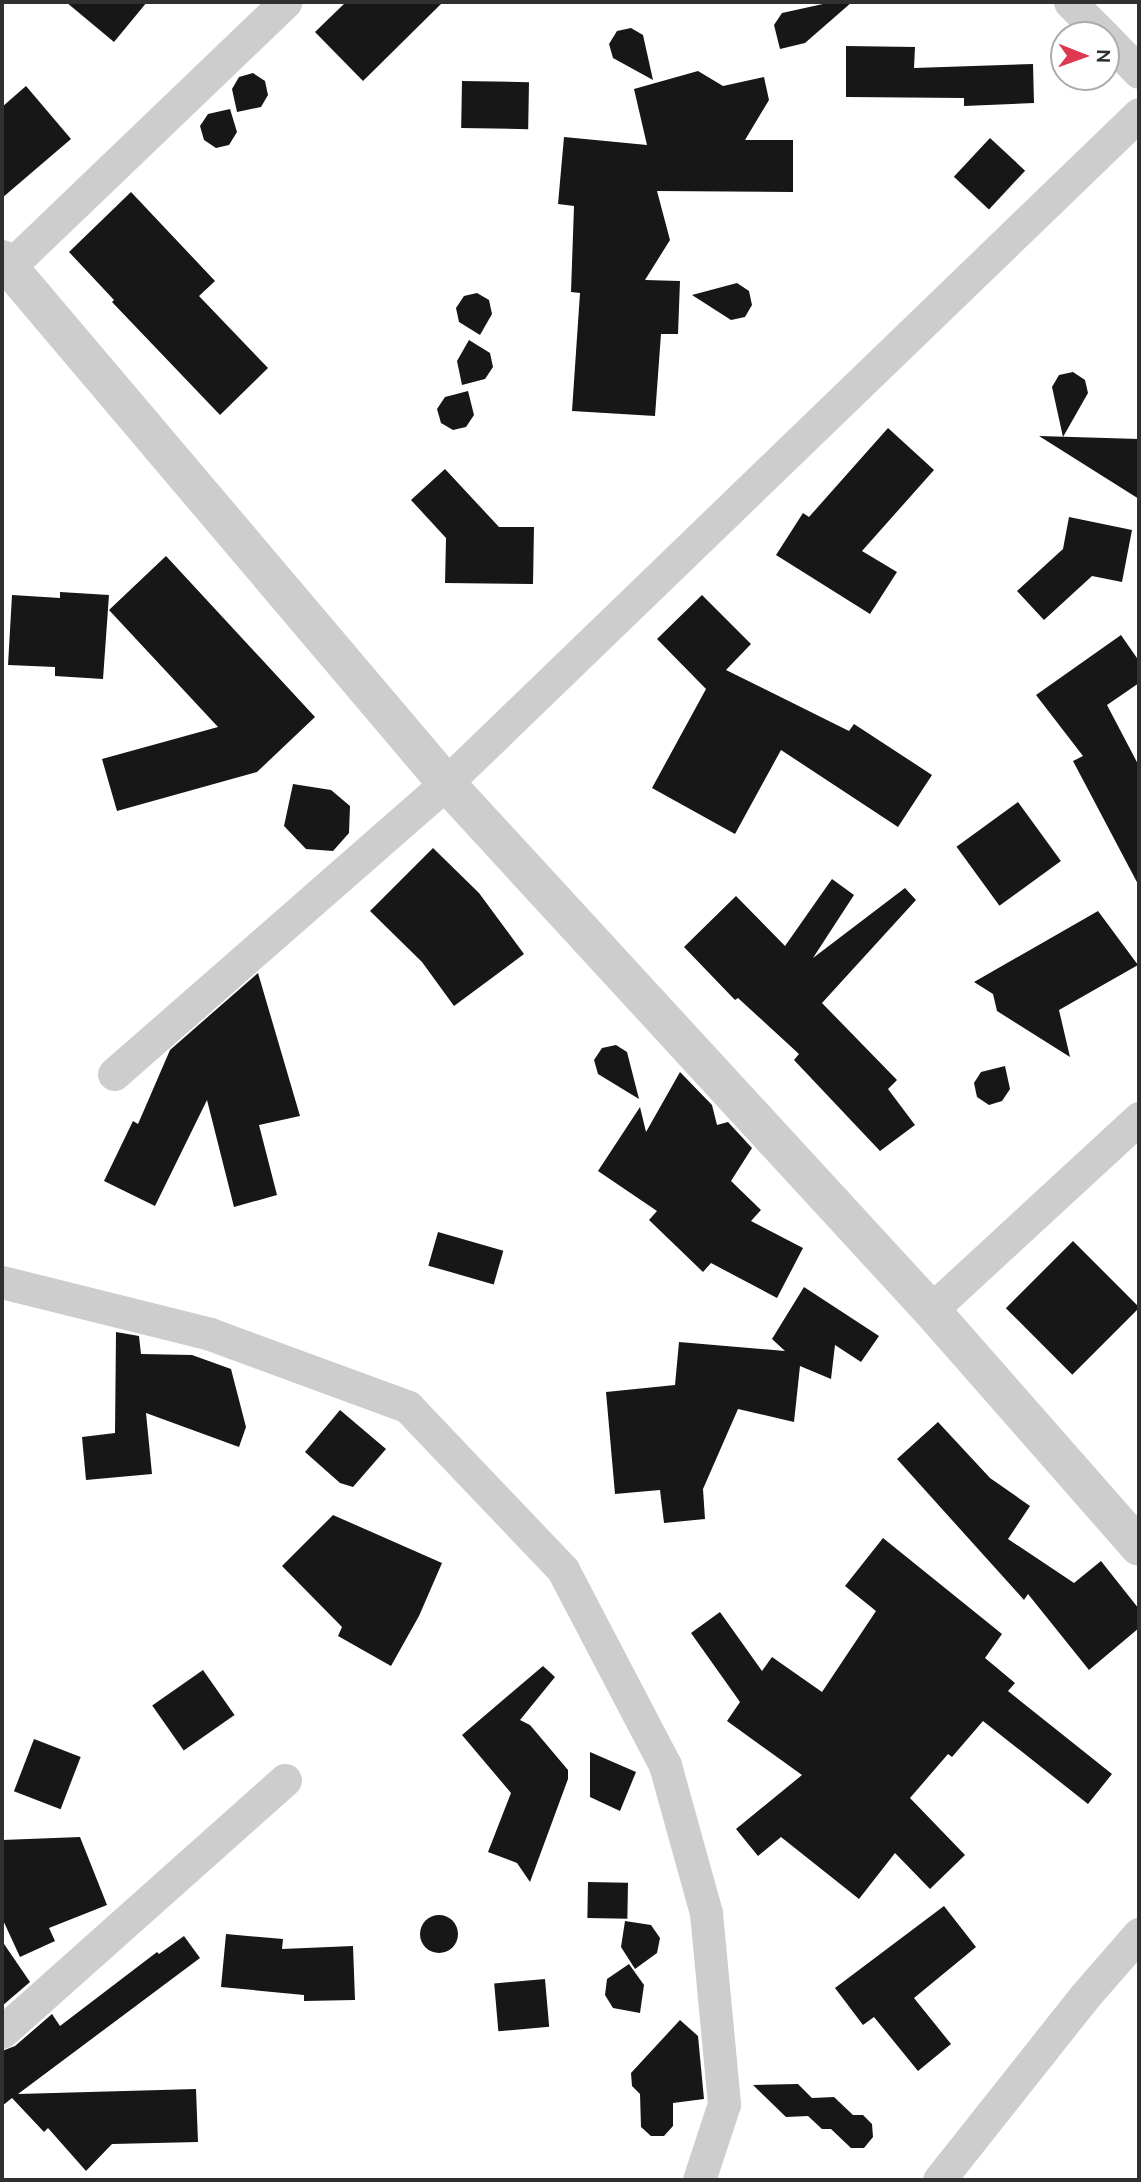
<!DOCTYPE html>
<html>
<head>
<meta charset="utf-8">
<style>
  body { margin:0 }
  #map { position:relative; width:1141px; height:2182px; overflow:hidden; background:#fff; font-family:Ubuntu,sans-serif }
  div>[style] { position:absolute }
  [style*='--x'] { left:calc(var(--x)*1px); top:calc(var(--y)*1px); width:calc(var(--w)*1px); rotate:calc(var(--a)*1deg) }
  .building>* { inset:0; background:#171717; transform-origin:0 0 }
  .round { border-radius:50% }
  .minor>* { height:33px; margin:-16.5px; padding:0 16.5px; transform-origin:16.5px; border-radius:16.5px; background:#cdcdcd }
  .tertiary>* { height:38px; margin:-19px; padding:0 19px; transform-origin:19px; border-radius:19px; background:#cdcdcd }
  span { translate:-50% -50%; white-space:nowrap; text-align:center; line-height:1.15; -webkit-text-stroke:7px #fff; paint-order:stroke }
  .frame { position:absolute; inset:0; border:4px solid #303030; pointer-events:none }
  .north { position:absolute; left:1050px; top:21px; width:70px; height:70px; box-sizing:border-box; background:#fff; border:2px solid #acacac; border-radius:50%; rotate:91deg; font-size:19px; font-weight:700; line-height:28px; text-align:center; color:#303030 }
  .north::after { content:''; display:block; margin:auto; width:24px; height:32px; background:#df3952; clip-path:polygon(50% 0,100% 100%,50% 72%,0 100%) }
</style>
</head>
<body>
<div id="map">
  <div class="building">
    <div style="clip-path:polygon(66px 2px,147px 2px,114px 42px)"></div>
    <div style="clip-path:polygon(346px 2px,443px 2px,363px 81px,315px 32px)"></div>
    <div style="clip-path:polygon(832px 2px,852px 2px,805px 43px,780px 49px,774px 25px,782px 13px)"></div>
    <div style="clip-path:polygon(631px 28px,643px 35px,653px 80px,613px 58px,609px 44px,617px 31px)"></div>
    <div style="clip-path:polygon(846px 46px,915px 47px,914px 68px,1033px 64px,1034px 103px,964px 106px,964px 98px,846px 97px)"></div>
    <div style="clip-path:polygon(698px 71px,723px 86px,764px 77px,769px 100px,745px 140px,793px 140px,793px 192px,657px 191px,670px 240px,645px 280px,680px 281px,678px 334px,661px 334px,655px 416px,572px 411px,580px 293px,571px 292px,574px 206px,558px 204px,564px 137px,647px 145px,634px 89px)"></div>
    <div style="clip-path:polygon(253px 73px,265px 81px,268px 95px,261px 107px,237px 112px,232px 89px,239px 77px)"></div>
    <div style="left:462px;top:81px;width:67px;height:47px;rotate:1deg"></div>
    <div style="clip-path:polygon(26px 86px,71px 139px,2px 198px,2px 107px)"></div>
    <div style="clip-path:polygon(230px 109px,237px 132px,229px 145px,216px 148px,204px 140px,200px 126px,208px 114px)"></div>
    <div style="left:990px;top:138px;width:48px;height:53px;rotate:43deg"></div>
    <div style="clip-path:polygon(131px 192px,215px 281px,199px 296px,268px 368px,220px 415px,112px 302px,114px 300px,69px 252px)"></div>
    <div style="clip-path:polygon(737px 283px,749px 291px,752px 305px,745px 317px,731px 320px,692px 295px)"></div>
    <div style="clip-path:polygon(477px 293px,489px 300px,492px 314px,480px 335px,459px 322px,456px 308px,464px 296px)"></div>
    <div style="clip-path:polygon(469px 340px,490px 353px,493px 367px,485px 379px,462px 385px,457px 361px)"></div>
    <div style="clip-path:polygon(1073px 372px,1085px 380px,1088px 393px,1063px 437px,1052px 387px,1059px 375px)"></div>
    <div style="clip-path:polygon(468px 391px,474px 415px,466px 427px,453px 430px,441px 423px,437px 409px,445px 397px)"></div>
    <div style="clip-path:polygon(888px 428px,934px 470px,862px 551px,897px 572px,870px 614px,776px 555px,803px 513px,809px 517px)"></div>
    <div style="clip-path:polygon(1039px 436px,1139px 439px,1139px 499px)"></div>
    <div style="clip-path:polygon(445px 469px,499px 527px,534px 527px,533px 584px,445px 583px,446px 538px,411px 500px)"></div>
    <div style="clip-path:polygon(1069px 517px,1132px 530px,1122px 582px,1092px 576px,1044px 620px,1017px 591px,1063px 549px)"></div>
    <div style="clip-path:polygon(166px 556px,315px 717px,257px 772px,117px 811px,102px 759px,218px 727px,109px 610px)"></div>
    <div style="clip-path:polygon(60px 592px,109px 595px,103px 679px,55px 676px,55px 667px,8px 665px,12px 595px,60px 598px)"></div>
    <div style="clip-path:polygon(702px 595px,751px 644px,726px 670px,849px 731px,854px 724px,932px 775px,898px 827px,781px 750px,735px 834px,652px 788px,706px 689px,657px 639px)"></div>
    <div style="clip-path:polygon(1121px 635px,1139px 661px,1139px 683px,1107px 705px,1139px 766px,1139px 886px,1073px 761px,1083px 756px,1036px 695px)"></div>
    <div style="clip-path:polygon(293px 784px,331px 790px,350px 806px,349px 833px,333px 851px,306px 849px,284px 826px)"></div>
    <div style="left:1018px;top:802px;width:73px;height:76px;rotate:54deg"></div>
    <div style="clip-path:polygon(433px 848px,479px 893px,524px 954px,454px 1006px,422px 962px,370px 911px)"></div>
    <div style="clip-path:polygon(832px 879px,854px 895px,813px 958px,905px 888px,916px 900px,822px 1003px,897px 1080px,888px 1089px,915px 1125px,880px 1151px,794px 1060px,799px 1054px,738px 998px,735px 1000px,684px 947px,736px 896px,785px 946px)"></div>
    <div style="clip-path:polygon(1098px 911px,1138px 965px,1059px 1010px,1070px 1057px,997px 1011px,993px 994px,974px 982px)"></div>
    <div style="clip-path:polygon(258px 973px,300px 1116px,259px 1125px,277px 1195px,234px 1207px,207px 1100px,155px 1206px,104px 1181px,133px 1121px,138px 1124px,170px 1050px)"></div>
    <div style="clip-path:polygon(616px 1045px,627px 1052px,639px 1099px,598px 1074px,594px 1060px,602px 1048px)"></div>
    <div style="clip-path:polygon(1005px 1066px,1010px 1089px,1002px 1101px,989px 1105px,977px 1097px,974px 1083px,981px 1072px)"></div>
    <div style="clip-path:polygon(680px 1072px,712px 1105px,717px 1125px,728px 1122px,752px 1148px,731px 1181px,761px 1210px,751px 1221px,803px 1248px,777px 1298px,711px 1263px,703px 1272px,649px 1220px,657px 1211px,598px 1171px,640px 1107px,646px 1132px)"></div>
    <div style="left:438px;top:1232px;width:68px;height:35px;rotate:16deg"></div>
    <div style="left:1073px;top:1241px;width:94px;height:95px;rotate:45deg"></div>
    <div style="clip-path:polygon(804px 1287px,879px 1336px,861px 1362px,835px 1345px,831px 1379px,800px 1366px,794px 1422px,738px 1409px,703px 1489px,705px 1519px,664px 1523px,660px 1490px,615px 1494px,606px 1392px,675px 1385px,679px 1342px,785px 1351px,772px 1339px)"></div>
    <div style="clip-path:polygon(116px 1332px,139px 1336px,141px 1354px,192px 1355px,231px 1369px,246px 1427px,239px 1447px,146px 1413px,152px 1474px,86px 1480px,82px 1437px,115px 1433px)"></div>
    <div style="clip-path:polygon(340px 1410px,386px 1449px,353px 1487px,340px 1483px,305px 1452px)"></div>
    <div style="clip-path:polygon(938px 1422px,990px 1478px,1030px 1506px,1008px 1539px,1074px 1583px,1101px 1561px,1139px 1609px,1139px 1628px,1089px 1670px,1028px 1594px,1024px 1600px,897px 1459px)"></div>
    <div style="clip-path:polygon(333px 1515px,442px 1563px,419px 1616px,391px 1666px,338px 1636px,342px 1627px,282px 1566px)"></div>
    <div style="clip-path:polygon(883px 1538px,1002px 1634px,985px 1658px,1015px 1683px,1008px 1691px,1112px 1774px,1088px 1804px,983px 1721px,952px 1757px,948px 1754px,910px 1798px,965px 1855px,930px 1889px,895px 1853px,859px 1899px,781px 1837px,758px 1856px,736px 1829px,802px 1775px,727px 1721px,740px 1702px,691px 1633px,720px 1612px,762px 1671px,772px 1657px,822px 1692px,876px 1611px,845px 1586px)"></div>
    <div style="clip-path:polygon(543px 1666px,555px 1677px,520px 1720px,530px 1725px,568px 1770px,568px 1779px,530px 1882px,517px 1863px,488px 1852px,511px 1793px,462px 1735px)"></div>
    <div style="left:203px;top:1670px;width:55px;height:62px;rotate:55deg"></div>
    <div style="left:34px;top:1739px;width:50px;height:56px;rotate:21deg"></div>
    <div style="clip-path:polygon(590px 1752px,636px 1772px,620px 1811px,590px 1797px)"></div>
    <div style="clip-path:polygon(80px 1837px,107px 1905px,49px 1928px,55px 1941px,20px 1957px,2px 1918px,2px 1840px)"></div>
    <div style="left:588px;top:1882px;width:40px;height:36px;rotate:1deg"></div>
    <div style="clip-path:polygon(944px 1906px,976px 1947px,914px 1998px,951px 2044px,918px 2071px,874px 2017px,863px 2025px,835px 1988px)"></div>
    <div class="round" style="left:420px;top:1915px;width:38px;height:38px"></div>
    <div style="clip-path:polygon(625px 1921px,651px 1925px,660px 1938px,657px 1953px,635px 1969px,621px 1947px)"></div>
    <div style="clip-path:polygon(226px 1934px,283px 1939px,282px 1949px,353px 1946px,355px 2000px,304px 2001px,304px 1995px,221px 1987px)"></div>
    <div style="clip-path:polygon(184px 1936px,200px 1958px,18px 2094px,196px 2089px,198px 2142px,112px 2144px,86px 2171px,48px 2128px,44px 2132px,12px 2098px,2px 2106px,2px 2051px,15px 2046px,52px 2014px,60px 2026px,157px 1952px,159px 1954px)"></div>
    <div style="clip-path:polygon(2px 1941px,30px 1982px,2px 2006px)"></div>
    <div style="clip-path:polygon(629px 1964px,644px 1985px,640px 2013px,613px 2008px,605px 1995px,607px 1979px)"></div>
    <div style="left:545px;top:1979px;width:48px;height:51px;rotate:85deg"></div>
    <div style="clip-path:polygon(680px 2020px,698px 2036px,704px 2099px,673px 2103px,673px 2126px,664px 2136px,651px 2136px,641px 2127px,640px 2094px,632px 2086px,631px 2073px)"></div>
    <div style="clip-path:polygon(798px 2084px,812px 2098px,834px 2097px,853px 2115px,863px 2115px,872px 2124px,873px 2137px,864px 2148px,851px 2148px,831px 2129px,822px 2129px,808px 2116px,786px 2117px,753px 2085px)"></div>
  </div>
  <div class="minor">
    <div style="--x:1070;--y:2;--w:47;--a:45"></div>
    <div style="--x:1106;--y:38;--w:47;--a:45.9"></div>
    <div style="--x:9;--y:267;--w:383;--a:-43.8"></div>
    <div style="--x:114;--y:1074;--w:441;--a:-41.2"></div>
    <div style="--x:446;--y:783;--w:963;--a:-43.99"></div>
    <div style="--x:2;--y:1282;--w:214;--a:14"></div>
    <div style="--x:210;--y:1334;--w:211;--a:20.2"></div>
    <div style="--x:408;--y:1407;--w:225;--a:46.4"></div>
    <div style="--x:563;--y:1570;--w:220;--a:62.4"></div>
    <div style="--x:665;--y:1765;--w:154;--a:74.5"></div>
    <div style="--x:706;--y:1913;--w:192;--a:84.6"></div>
    <div style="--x:724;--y:2104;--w:80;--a:108.2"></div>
    <div style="--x:931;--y:1310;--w:283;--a:-42.7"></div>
    <div style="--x:2;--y:2032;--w:379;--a:-41.7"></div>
    <div style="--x:939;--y:2180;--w:233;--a:-51.6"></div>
    <div style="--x:1084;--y:1997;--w:84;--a:-48.9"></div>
  </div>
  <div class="tertiary">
    <div style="--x:2;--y:259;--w:687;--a:49.72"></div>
    <div style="--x:446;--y:783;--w:716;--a:47.38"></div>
    <div style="--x:931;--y:1310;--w:315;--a:48.7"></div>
  </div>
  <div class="frame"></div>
  <div class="north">N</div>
</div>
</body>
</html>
